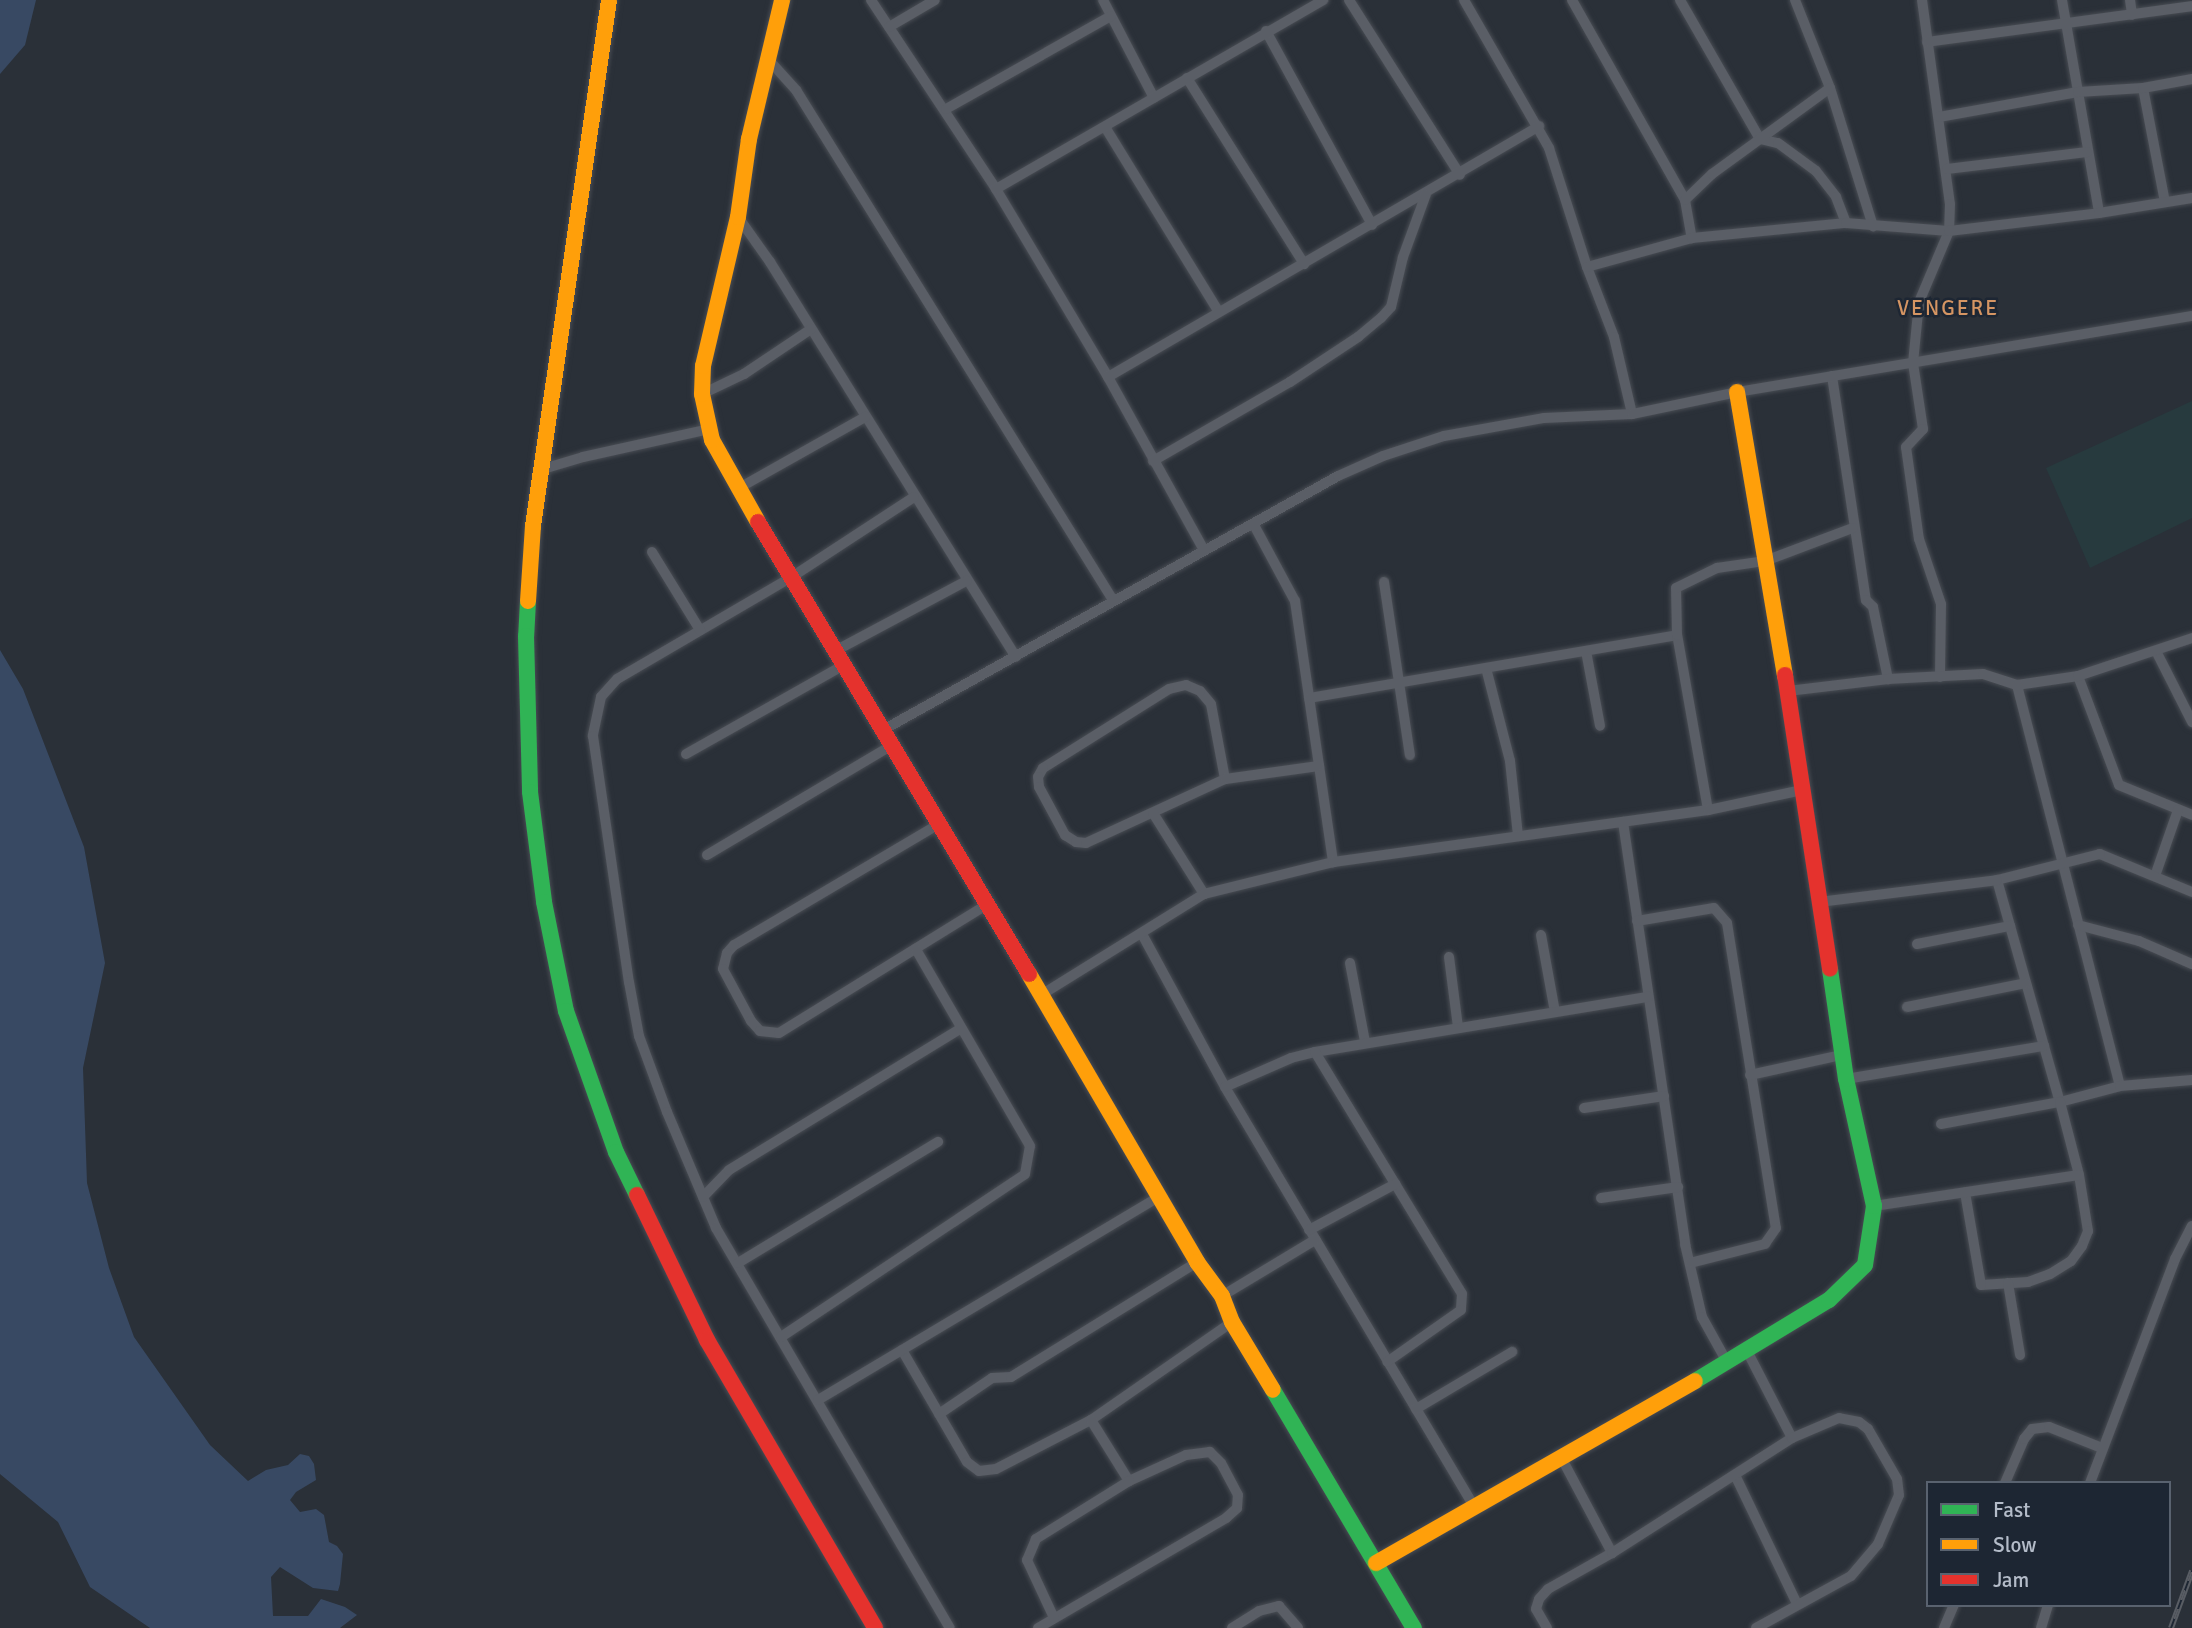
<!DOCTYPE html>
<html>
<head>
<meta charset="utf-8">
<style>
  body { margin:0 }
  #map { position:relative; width:2192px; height:1628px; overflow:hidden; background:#2a3038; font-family:Signika,sans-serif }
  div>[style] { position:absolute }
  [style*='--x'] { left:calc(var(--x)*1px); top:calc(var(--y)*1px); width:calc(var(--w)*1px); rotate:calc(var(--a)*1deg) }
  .green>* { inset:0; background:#273a3e }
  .water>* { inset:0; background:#384963 }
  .roads { filter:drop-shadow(0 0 2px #484c53) drop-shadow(0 0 2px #484c53) }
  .street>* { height:10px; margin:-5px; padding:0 5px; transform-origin:5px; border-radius:5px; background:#5a5e66 }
  .fast>* { height:16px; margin:-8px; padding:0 8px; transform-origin:8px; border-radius:8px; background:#30b455 }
  .slow>* { height:16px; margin:-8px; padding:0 8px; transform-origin:8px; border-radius:8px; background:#ff9f0a }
  .jam>* { height:16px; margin:-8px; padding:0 8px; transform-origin:8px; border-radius:8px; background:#e5322d }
  .rail>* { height:6px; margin-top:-3px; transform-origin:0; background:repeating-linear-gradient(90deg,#1d2633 0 10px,#595d64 0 20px); box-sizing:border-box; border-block:2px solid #595d64 }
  span { translate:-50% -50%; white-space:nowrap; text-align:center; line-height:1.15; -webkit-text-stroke:5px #1d2633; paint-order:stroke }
  .neighbourhood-label { font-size:21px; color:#d59563; letter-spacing:2px }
  .legend { position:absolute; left:1926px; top:1481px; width:245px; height:126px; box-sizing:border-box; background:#1d2633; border:2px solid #59626f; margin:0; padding:9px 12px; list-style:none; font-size:21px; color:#b4bcc9 }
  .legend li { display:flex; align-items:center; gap:14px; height:35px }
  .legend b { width:35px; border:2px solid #59626f }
</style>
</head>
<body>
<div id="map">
  <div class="green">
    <div style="clip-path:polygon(2192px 401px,2192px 518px,2090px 568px,2046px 468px)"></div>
  </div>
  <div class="water">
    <div style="clip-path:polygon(0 0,36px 0,25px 45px,0 74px)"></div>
    <div style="clip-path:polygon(0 650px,23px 689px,84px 847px,105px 963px,83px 1068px,87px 1183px,109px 1268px,134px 1337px,210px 1445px,248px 1481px,266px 1470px,288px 1465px,300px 1454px,309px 1456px,314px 1464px,316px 1480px,296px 1492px,290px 1500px,300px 1512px,316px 1509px,324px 1515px,329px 1542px,337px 1546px,343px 1554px,340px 1584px,338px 1591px,313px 1588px,280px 1567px,271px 1577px,273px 1616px,308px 1616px,321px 1599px,345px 1607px,357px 1615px,340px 1628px,150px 1628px,90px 1587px,58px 1522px,0 1474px)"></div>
  </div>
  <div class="roads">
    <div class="street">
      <div style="--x:871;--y:0;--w:227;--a:56.5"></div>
      <div style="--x:996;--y:189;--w:219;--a:59.2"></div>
      <div style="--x:1108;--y:377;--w:198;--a:61"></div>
      <div style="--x:1103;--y:0;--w:110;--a:62.5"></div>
      <div style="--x:1349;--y:0;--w:207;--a:57.6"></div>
      <div style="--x:1464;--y:0;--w:171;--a:60.1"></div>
      <div style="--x:1549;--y:148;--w:125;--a:72.3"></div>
      <div style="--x:1587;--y:267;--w:75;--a:68.9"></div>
      <div style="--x:1614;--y:337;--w:79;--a:76.8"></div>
      <div style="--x:1572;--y:0;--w:230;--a:60.5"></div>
      <div style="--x:1685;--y:200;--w:39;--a:80"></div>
      <div style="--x:1680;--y:0;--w:160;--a:60.1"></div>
      <div style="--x:1760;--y:139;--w:18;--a:13"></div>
      <div style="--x:1778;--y:143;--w:47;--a:36.4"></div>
      <div style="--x:1816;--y:171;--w:33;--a:52"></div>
      <div style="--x:1836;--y:197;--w:28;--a:69"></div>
      <div style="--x:1795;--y:0;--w:95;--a:68.3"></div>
      <div style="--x:1830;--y:88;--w:145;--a:72.7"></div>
      <div style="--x:1922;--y:0;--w:206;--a:82.2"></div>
      <div style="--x:1950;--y:204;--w:27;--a:92"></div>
      <div style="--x:1949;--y:231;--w:77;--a:112.9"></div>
      <div style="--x:1919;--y:302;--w:61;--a:95.6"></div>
      <div style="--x:1913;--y:363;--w:67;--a:81.4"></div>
      <div style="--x:1923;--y:429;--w:25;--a:133"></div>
      <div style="--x:1906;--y:447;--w:93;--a:82"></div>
      <div style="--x:1919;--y:539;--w:69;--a:71.3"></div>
      <div style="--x:1941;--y:604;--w:73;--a:90.8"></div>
      <div style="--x:2062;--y:0;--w:216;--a:80.1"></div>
      <div style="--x:2130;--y:0;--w:15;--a:82"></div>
      <div style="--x:889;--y:27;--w:53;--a:-30.4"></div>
      <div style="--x:1266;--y:31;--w:221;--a:61.3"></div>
      <div style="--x:1927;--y:42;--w:267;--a:-7.7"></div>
      <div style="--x:768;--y:59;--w:42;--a:47.9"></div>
      <div style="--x:796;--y:90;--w:600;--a:58.14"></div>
      <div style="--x:1187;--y:78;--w:220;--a:57.8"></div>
      <div style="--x:2143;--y:88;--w:116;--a:79.1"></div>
      <div style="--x:946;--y:109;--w:189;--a:-29.4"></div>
      <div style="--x:1939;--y:117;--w:141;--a:-10.2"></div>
      <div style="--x:2078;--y:92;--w:65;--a:-3.5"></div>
      <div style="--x:2143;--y:88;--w:50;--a:-10.4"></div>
      <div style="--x:1105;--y:127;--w:217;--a:58.4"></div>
      <div style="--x:1947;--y:169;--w:141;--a:-6.9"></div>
      <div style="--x:996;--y:189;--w:378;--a:-30"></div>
      <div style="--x:1685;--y:200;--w:37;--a:-44"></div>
      <div style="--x:1712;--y:174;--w:146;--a:-36.1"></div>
      <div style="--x:738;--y:217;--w:55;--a:54.6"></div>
      <div style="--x:770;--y:262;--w:465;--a:58.1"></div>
      <div style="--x:1587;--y:267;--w:109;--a:-15.4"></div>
      <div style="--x:1692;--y:238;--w:155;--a:-5.6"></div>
      <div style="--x:1846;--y:223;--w:103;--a:4.4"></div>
      <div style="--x:1949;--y:231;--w:151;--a:-6.8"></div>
      <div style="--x:2099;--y:213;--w:94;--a:-9.2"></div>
      <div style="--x:1832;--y:376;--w:227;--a:81.4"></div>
      <div style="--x:1866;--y:600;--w:10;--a:45"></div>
      <div style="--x:1873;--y:607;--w:74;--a:78.2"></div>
      <div style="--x:1108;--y:377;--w:499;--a:-30.2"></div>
      <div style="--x:702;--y:394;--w:47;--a:-25.5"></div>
      <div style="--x:744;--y:374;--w:81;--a:-33.9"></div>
      <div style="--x:1153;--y:461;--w:158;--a:-30"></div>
      <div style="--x:1290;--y:382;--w:82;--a:-33.5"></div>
      <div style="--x:1358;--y:337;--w:30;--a:-40"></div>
      <div style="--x:1381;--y:318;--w:15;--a:-48"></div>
      <div style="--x:1391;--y:307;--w:51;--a:-76.5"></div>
      <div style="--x:1403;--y:257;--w:67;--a:-69.9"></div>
      <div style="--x:543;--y:469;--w:42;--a:-16.7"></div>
      <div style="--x:583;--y:457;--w:129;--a:-12.5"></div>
      <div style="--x:739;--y:488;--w:145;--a:-29.4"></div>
      <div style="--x:914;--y:497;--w:148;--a:146.8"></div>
      <div style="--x:790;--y:578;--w:200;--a:149.7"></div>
      <div style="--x:617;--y:679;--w:24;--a:132"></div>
      <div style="--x:601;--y:697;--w:40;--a:102"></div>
      <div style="--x:593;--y:736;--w:249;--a:81.7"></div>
      <div style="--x:629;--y:982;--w:55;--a:79.5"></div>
      <div style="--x:639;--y:1036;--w:81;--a:69.8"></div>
      <div style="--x:667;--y:1112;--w:126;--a:67.1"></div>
      <div style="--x:716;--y:1228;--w:463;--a:59.7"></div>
      <div style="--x:1254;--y:525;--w:86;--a:61.7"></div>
      <div style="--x:1295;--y:601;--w:264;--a:81.7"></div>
      <div style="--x:652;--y:552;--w:92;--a:58.4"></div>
      <div style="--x:1384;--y:582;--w:175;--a:81.5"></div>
      <div style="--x:835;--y:651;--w:149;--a:-28.1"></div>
      <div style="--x:1586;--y:651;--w:76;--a:79.4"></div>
      <div style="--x:2156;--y:651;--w:80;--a:63.1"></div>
      <div style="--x:1486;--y:668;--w:96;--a:75.5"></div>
      <div style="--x:1510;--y:761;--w:75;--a:83.9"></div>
      <div style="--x:2078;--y:676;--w:116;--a:69.4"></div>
      <div style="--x:2119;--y:785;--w:79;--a:22.3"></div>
      <div style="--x:2017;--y:685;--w:62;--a:-8.4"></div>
      <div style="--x:2078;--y:676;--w:120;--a:-18.4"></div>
      <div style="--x:1788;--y:691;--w:101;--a:-6.8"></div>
      <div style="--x:1888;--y:679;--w:95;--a:-3"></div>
      <div style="--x:1983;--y:674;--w:36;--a:18"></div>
      <div style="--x:2017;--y:685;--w:414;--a:75.6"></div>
      <div style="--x:1309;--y:698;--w:373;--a:-9.7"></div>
      <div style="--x:883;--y:730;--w:521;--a:-29.17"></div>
      <div style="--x:1338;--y:476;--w:49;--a:-24"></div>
      <div style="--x:1383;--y:456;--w:64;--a:-18.2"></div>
      <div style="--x:1444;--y:436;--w:102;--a:-10.2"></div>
      <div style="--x:1544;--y:418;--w:88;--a:-2.6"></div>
      <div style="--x:1632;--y:414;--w:107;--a:-11.8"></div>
      <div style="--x:1737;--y:392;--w:461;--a:-9.5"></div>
      <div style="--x:686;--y:754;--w:179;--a:-29.4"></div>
      <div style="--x:1225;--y:779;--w:76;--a:-100.6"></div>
      <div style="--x:1211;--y:704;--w:17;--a:-130"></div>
      <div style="--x:1200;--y:691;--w:15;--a:-157"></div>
      <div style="--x:1186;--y:685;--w:17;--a:167"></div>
      <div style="--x:1169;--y:689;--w:149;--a:147.9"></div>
      <div style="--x:1043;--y:768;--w:10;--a:119"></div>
      <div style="--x:1038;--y:777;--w:10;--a:84"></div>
      <div style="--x:1039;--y:787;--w:55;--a:61.6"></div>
      <div style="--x:1065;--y:835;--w:13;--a:32"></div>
      <div style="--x:1076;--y:842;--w:10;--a:6"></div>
      <div style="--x:1086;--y:843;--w:153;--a:-24.7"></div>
      <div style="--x:1225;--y:779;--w:95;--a:-7.9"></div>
      <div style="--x:1708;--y:810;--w:178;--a:-100"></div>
      <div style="--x:1677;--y:635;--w:47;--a:-91.2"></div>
      <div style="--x:1676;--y:588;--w:46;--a:-26"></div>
      <div style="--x:1717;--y:568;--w:49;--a:-8.3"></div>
      <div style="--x:1765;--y:561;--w:94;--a:-20.6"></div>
      <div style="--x:1153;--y:813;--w:96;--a:57.8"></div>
      <div style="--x:1623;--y:822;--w:427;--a:81.6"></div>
      <div style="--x:1685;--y:1244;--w:75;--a:76.9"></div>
      <div style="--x:1702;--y:1317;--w:51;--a:60.9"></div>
      <div style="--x:939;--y:824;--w:238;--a:149.4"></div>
      <div style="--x:734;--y:945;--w:11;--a:131"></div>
      <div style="--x:727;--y:953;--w:16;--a:104"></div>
      <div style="--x:723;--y:969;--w:59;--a:61.7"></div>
      <div style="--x:751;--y:1021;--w:13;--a:48"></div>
      <div style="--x:760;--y:1031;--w:19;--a:6"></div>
      <div style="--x:779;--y:1033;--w:246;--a:-31.7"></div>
      <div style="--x:707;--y:855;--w:215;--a:-30.7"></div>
      <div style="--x:2155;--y:876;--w:70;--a:-70.8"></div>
      <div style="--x:2192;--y:892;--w:100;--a:-157.6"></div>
      <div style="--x:2100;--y:854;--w:106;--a:165.8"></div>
      <div style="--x:1997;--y:880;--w:231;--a:74.2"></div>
      <div style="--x:2060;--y:1102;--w:62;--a:-14.9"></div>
      <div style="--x:2120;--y:1086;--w:72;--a:-4.8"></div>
      <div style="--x:1819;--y:902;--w:179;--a:-7"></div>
      <div style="--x:1637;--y:921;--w:78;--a:-9.6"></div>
      <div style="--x:1714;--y:908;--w:20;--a:49"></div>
      <div style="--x:1727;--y:923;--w:309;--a:80.9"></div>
      <div style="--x:1776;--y:1228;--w:19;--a:125"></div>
      <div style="--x:1765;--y:1244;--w:77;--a:165.8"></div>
      <div style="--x:2078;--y:925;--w:63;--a:14.7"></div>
      <div style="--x:2139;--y:941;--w:58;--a:23.5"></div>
      <div style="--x:1142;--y:934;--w:174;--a:61.5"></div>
      <div style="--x:1225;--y:1087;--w:488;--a:59.3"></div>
      <div style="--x:1541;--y:935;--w:78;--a:79.7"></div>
      <div style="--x:1917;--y:944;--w:95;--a:-11"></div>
      <div style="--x:1449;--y:957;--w:71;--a:82.7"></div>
      <div style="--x:1350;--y:963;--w:80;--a:79.2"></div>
      <div style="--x:1041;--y:995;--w:192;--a:-31.8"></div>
      <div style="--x:1204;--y:894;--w:133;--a:-13.9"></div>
      <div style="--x:1333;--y:862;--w:379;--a:-7.9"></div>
      <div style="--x:1708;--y:810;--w:96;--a:-12"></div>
      <div style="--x:1907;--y:1007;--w:121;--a:-11.4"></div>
      <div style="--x:1315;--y:1052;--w:338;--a:-9.4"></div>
      <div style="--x:1750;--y:1075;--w:94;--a:-12.3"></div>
      <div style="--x:1846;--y:1079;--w:201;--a:-9.5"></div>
      <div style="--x:1225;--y:1087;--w:72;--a:-23.7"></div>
      <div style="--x:1291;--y:1058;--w:25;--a:-14"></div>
      <div style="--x:1315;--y:1052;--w:283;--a:58.7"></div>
      <div style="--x:1462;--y:1294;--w:16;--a:94"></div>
      <div style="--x:1461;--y:1310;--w:90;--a:144.9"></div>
      <div style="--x:1584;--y:1108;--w:81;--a:-8.5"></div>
      <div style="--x:1941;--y:1124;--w:121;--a:-10.5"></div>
      <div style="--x:2060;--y:1102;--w:75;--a:75.4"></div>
      <div style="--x:2079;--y:1175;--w:57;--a:80.9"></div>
      <div style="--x:2088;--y:1231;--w:16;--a:112"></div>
      <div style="--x:2082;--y:1246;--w:19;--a:126"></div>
      <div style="--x:2071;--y:1261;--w:25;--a:148"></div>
      <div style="--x:2050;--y:1274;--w:23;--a:160"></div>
      <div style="--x:2028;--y:1282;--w:47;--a:176.3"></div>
      <div style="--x:1981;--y:1285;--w:94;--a:-99.8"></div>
      <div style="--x:703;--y:1197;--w:37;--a:-46"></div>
      <div style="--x:729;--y:1170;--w:271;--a:-31.4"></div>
      <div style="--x:1601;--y:1198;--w:78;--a:-8.1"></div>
      <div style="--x:1874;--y:1206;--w:207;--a:-8.6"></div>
      <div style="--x:1309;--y:1230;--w:98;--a:-28.1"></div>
      <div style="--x:738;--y:1263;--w:234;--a:-31.2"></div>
      <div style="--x:2008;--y:1283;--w:73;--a:80.5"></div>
      <div style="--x:1222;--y:1296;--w:109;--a:-31.1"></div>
      <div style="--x:781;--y:1337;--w:293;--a:-33.7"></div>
      <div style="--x:1025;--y:1174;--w:28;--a:-80"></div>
      <div style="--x:1030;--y:1146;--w:228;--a:-120.1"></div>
      <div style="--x:902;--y:1350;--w:129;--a:59.9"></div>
      <div style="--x:967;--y:1462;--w:15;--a:37"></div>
      <div style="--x:979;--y:1471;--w:17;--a:-7"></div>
      <div style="--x:996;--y:1469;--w:107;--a:-27.3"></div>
      <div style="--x:1091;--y:1420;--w:172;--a:-34.8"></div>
      <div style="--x:818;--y:1400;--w:396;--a:-30.8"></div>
      <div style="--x:1416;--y:1409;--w:112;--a:-30.7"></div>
      <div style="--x:939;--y:1414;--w:64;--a:-34.2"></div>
      <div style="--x:992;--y:1378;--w:19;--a:-3"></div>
      <div style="--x:1011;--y:1377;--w:219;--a:-31.7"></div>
      <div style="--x:1091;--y:1420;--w:72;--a:58.1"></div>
      <div style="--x:1561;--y:1457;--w:109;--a:62"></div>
      <div style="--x:1735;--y:1475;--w:143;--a:64.3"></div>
      <div style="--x:2005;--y:1483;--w:48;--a:-66.6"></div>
      <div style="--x:2024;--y:1439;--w:13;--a:-51"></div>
      <div style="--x:2032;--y:1429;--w:17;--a:-7"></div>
      <div style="--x:2049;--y:1427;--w:57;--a:21.6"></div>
      <div style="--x:2090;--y:1483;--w:240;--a:-69.2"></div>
      <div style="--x:2175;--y:1259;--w:37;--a:-63"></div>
      <div style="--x:1038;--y:1628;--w:218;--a:-30.3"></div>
      <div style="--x:1226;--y:1518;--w:15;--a:-42"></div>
      <div style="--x:1237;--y:1508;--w:13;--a:-86"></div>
      <div style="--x:1238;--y:1495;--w:36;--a:-118"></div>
      <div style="--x:1221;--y:1463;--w:16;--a:-135"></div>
      <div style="--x:1210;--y:1452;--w:24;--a:173"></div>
      <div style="--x:1186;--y:1455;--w:63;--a:155.5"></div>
      <div style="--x:1129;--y:1481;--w:110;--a:148.1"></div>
      <div style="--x:1036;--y:1539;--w:23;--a:113"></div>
      <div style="--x:1027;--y:1560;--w:64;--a:65"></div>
      <div style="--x:1232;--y:1628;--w:32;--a:-32"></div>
      <div style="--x:1259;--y:1611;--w:21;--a:-14"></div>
      <div style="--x:1279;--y:1606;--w:29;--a:49"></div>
      <div style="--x:1547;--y:1628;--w:22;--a:-120"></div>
      <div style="--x:1536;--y:1609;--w:10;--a:-73"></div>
      <div style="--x:1539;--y:1599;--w:13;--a:-48"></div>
      <div style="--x:1548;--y:1589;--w:73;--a:-29.4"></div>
      <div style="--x:1612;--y:1553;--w:214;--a:-32.6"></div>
      <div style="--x:1792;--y:1438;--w:100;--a:-117.3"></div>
      <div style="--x:1756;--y:1628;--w:108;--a:-28.7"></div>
      <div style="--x:1851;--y:1576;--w:42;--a:-49.8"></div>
      <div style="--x:1878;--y:1544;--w:53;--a:-66.8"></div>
      <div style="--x:1899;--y:1495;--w:16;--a:-97"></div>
      <div style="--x:1897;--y:1479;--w:58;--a:-120.1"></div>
      <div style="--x:1868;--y:1429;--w:11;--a:-142"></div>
      <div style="--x:1859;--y:1422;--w:20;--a:-169"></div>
      <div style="--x:1839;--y:1418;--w:51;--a:156.9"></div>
      <div style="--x:1944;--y:1628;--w:25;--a:-67"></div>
      <div style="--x:2041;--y:1628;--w:24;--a:-73"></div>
    </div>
    <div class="fast">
      <div style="--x:528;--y:601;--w:35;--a:93"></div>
      <div style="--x:526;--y:636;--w:156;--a:88.5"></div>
      <div style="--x:530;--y:792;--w:111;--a:82.7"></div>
      <div style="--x:544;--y:902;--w:111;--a:78.6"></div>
      <div style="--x:566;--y:1011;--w:150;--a:70.5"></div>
      <div style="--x:616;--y:1152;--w:48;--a:64"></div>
      <div style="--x:1695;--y:1381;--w:157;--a:-31.2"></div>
      <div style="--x:1829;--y:1300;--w:50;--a:-44.2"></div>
      <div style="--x:1865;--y:1265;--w:60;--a:-81.3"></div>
      <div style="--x:1874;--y:1206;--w:130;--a:-102.4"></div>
      <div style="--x:1846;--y:1079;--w:111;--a:-98.3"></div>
      <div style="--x:1273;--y:1390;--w:277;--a:59.4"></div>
    </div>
    <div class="slow">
      <div style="--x:1737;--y:392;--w:287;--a:80.4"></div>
      <div style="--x:758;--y:522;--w:94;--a:-119.3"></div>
      <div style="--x:712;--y:440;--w:47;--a:-102.3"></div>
      <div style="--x:702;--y:394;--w:28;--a:-88"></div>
      <div style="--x:703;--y:366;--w:153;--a:-76.8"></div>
      <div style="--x:738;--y:217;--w:79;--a:-82"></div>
      <div style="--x:749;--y:139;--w:143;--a:-76.6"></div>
      <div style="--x:528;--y:601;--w:75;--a:-86.2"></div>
      <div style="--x:533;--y:526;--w:531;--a:-81.78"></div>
      <div style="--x:1029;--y:974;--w:333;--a:59.7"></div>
      <div style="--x:1197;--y:1262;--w:42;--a:53.7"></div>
      <div style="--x:1222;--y:1296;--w:28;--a:69"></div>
      <div style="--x:1232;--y:1322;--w:79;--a:58.9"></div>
      <div style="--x:1376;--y:1563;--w:367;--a:-29.7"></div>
    </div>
    <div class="jam">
      <div style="--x:758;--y:522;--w:527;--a:59.05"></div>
      <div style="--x:1785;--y:675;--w:297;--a:81.3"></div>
      <div style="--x:637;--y:1195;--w:161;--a:64.2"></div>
      <div style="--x:707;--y:1340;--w:333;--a:59.7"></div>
    </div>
  </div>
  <div class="rail">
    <div style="--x:2171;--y:1628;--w:61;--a:-69.8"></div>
  </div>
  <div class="neighbourhood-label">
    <span style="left:1948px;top:308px">VENGERE</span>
  </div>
  <ul class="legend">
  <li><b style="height:9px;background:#30b455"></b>Fast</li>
  <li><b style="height:9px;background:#ff9f0a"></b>Slow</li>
  <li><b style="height:9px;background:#e5322d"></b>Jam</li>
  </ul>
</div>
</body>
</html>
